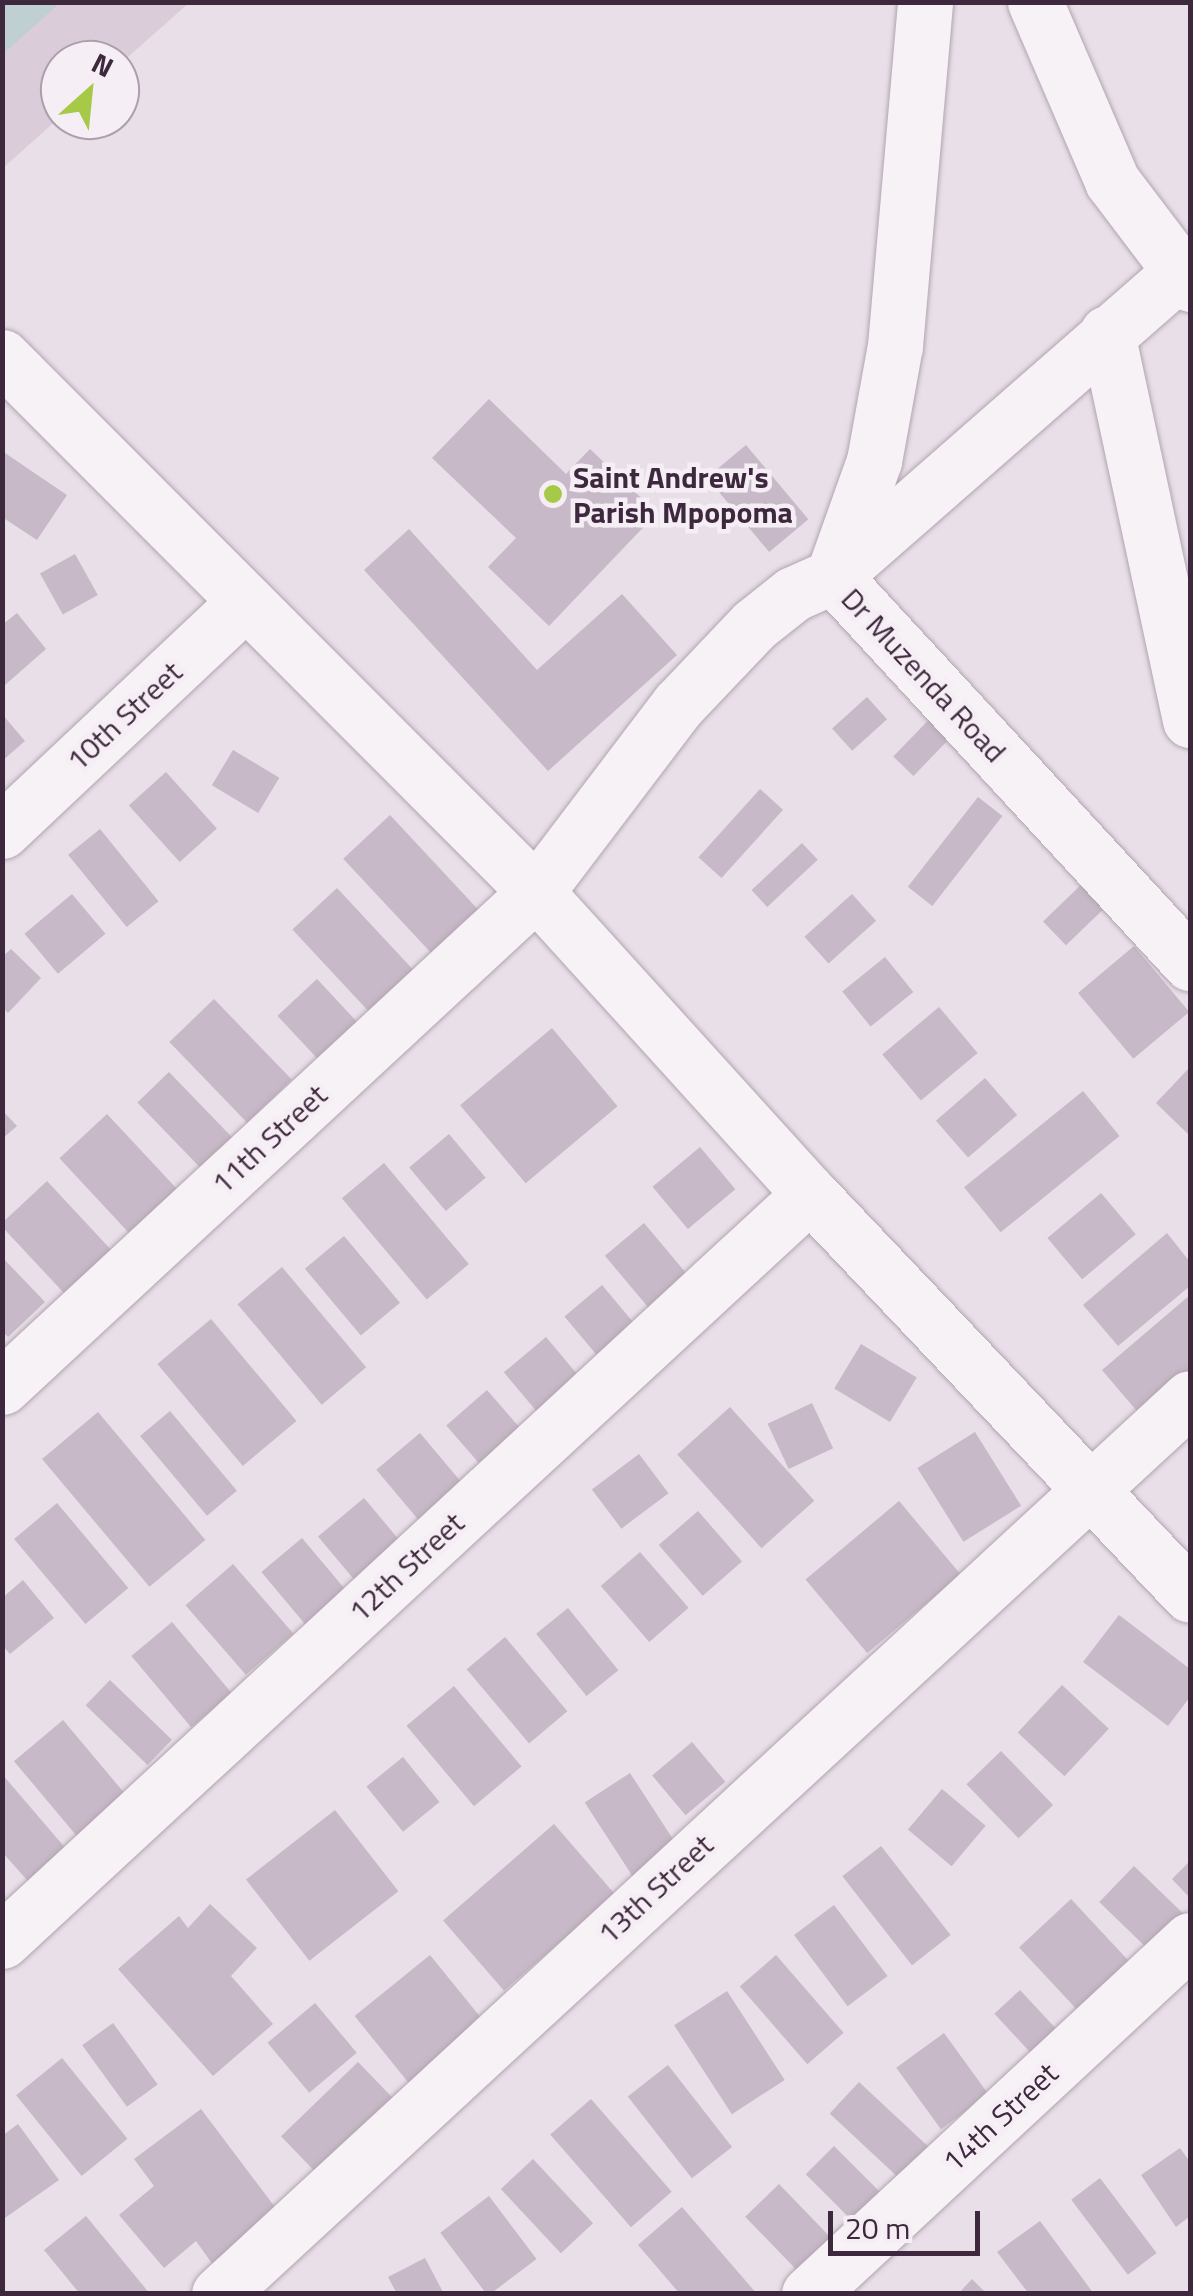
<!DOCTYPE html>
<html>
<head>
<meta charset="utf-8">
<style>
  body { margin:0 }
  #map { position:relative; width:1193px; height:2296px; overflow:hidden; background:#e8dfe8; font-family:"Titillium Web",sans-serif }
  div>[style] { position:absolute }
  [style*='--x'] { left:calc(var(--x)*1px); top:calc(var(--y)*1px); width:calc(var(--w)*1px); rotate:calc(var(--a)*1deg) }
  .built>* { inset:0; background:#dacdd9 }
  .green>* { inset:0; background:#c0cfd1 }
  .building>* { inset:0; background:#c7b9c7; transform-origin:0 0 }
  .roads { filter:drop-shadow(0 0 2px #b2a4b1) drop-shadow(0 0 2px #b2a4b1) }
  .minor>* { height:55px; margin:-27.5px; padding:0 27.5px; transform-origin:27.5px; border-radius:27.5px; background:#f6f2f6 }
  .dots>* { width:28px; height:28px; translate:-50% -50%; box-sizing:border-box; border:5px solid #f5eef5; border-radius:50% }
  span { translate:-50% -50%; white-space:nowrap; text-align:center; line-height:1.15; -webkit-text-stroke:9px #f5eef5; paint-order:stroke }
  .poi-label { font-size:30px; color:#3e283d; font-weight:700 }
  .left { translate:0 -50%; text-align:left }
  .street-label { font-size:30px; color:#3e283d }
  .frame { position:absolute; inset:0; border:5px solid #3e283d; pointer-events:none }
  .north { position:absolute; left:40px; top:40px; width:100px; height:100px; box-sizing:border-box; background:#f5eef5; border:2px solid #ac9fab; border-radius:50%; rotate:27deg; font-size:28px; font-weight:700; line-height:40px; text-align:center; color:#3e283d }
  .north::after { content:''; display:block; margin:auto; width:35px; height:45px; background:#a7c948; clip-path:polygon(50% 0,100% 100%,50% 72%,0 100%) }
  .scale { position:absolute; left:828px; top:2211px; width:152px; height:45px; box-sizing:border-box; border:5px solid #3e283d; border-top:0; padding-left:12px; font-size:30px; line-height:35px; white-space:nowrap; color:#3e283d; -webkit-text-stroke:8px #f5eef5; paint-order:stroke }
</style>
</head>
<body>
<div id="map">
  <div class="built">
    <div style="clip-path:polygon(3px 3px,189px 3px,120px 64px,60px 60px,60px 117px,3px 168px)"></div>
  </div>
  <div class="green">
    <div style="clip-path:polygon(3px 2px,60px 2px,60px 3px,3px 54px)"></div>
  </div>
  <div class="building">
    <div style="clip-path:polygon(489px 399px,566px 474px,590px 449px,657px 513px,549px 626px,488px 567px,516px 538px,432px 458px)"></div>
    <div style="left:746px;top:445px;width:97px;height:51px;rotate:50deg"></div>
    <div style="clip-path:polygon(2px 451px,67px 495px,37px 540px,2px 517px)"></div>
    <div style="clip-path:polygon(409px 529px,537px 670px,622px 594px,677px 655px,548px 771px,364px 570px)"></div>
    <div style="left:75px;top:554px;width:47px;height:40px;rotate:61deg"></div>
    <div style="clip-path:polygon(17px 613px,46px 649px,5px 685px,2px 625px)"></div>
    <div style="left:867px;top:697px;width:30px;height:47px;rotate:48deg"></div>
    <div style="left:944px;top:704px;width:28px;height:73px;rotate:44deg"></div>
    <div style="clip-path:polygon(2px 714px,25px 741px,2px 761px)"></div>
    <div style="left:233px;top:750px;width:54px;height:41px;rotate:31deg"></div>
    <div style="left:166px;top:772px;width:76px;height:50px;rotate:48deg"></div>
    <div style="left:760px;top:789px;width:31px;height:92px;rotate:42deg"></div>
    <div style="left:978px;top:797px;width:31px;height:114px;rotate:38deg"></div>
    <div style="left:390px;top:815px;width:150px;height:64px;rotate:47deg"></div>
    <div style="left:100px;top:829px;width:93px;height:41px;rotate:51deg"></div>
    <div style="left:802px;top:843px;width:23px;height:69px;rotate:47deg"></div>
    <div style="left:1084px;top:882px;width:33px;height:57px;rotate:46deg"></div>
    <div style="left:337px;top:888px;width:127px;height:61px;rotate:47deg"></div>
    <div style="left:72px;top:894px;width:52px;height:62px;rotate:50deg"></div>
    <div style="left:852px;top:894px;width:36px;height:64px;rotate:48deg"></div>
    <div style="left:1134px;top:946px;width:86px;height:73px;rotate:50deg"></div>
    <div style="clip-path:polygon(11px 949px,41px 978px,8px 1013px,2px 1007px,2px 957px)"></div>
    <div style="left:885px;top:957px;width:45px;height:55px;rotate:51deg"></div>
    <div style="left:317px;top:979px;width:73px;height:54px;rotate:47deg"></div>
    <div style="left:214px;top:999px;width:112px;height:62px;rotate:46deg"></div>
    <div style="left:939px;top:1007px;width:60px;height:74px;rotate:50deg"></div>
    <div style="left:552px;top:1028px;width:102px;height:120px;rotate:50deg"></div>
    <div style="clip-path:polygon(1190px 1067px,1190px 1136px,1156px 1103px)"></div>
    <div style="left:169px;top:1072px;width:98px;height:44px;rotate:46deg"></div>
    <div style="left:985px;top:1078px;width:49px;height:65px;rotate:49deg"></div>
    <div style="left:1083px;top:1091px;width:58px;height:153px;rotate:51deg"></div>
    <div style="clip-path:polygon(2px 1110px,17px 1126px,2px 1139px)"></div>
    <div style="left:107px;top:1114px;width:118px;height:65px;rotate:47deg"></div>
    <div style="left:449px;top:1134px;width:57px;height:52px;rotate:50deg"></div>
    <div style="left:700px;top:1147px;width:55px;height:62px;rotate:50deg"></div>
    <div style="left:384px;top:1163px;width:132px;height:55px;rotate:50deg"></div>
    <div style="left:47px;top:1181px;width:100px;height:64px;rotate:47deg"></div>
    <div style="left:1101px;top:1193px;width:54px;height:70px;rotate:50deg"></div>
    <div style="left:644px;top:1223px;width:81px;height:51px;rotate:50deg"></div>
    <div style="clip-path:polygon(1167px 1233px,1190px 1262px,1190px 1286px,1118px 1346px,1083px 1305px)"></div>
    <div style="left:344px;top:1236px;width:87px;height:51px;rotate:50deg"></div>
    <div style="clip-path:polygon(2px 1257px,45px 1302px,8px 1337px,2px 1331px)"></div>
    <div style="left:282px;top:1267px;width:131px;height:58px;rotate:50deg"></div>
    <div style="left:602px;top:1285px;width:59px;height:49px;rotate:50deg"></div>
    <div style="clip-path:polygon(1190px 1295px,1190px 1387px,1147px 1423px,1102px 1370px)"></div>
    <div style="left:211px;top:1319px;width:133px;height:70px;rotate:50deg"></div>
    <div style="left:546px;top:1337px;width:60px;height:55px;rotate:50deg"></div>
    <div style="left:861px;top:1344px;width:65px;height:52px;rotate:31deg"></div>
    <div style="left:487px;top:1390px;width:63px;height:54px;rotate:49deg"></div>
    <div style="left:812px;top:1403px;width:50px;height:49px;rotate:65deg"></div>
    <div style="left:730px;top:1407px;width:126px;height:71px;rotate:48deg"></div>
    <div style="left:170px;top:1411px;width:104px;height:39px;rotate:50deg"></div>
    <div style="left:98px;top:1412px;width:167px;height:73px;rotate:50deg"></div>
    <div style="left:975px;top:1432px;width:87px;height:68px;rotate:58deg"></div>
    <div style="left:420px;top:1433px;width:80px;height:57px;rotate:50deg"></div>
    <div style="left:639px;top:1454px;width:49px;height:59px;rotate:53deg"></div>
    <div style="left:364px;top:1498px;width:60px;height:60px;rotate:50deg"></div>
    <div style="left:899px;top:1501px;width:96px;height:122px;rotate:50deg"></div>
    <div style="left:57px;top:1503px;width:111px;height:56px;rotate:50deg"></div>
    <div style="left:698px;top:1511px;width:67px;height:52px;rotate:49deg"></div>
    <div style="left:302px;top:1538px;width:70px;height:53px;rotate:50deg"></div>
    <div style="left:640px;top:1552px;width:74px;height:52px;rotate:49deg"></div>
    <div style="left:233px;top:1564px;width:92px;height:63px;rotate:49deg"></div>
    <div style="clip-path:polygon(23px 1580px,54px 1618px,10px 1654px,2px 1645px,2px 1598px)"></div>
    <div style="left:568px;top:1608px;width:80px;height:41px;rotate:51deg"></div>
    <div style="clip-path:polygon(1119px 1615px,1190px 1669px,1190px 1697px,1168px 1726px,1083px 1662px)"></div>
    <div style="left:172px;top:1622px;width:93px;height:53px;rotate:50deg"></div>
    <div style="left:505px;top:1637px;width:97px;height:50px;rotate:50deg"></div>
    <div style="left:110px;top:1680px;width:86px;height:35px;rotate:44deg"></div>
    <div style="left:1062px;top:1685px;width:64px;height:65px;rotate:43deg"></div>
    <div style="left:454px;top:1686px;width:105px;height:62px;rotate:50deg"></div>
    <div style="left:63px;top:1720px;width:113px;height:64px;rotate:50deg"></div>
    <div style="left:692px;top:1742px;width:52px;height:52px;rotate:50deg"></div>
    <div style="left:1001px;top:1751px;width:75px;height:48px;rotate:46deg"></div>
    <div style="left:403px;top:1757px;width:58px;height:47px;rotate:51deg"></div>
    <div style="left:630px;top:1773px;width:93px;height:54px;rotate:57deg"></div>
    <div style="clip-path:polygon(2px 1774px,73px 1857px,35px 1889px,2px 1852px)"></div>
    <div style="left:942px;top:1789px;width:57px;height:53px;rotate:40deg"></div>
    <div style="left:335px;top:1810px;width:103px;height:113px;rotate:52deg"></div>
    <div style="left:554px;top:1824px;width:93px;height:147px;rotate:49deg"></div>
    <div style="left:881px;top:1846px;width:113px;height:49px;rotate:52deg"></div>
    <div style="clip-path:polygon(1190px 1861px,1190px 1898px,1172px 1879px)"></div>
    <div style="left:1134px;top:1866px;width:78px;height:50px;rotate:44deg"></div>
    <div style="left:1071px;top:1899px;width:109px;height:71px;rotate:47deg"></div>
    <div style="clip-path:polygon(210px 1904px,257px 1948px,231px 1976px,273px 2024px,213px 2076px,118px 1969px,179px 1916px,188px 1928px)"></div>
    <div style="left:834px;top:1905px;width:89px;height:50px;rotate:53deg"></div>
    <div style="left:430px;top:1955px;width:87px;height:97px;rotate:51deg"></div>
    <div style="left:776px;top:1955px;width:103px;height:48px;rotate:49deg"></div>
    <div style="left:1020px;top:1990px;width:60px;height:35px;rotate:47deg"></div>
    <div style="left:727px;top:1991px;width:106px;height:63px;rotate:57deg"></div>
    <div style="left:315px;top:2003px;width:65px;height:62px;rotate:50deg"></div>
    <div style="left:113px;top:2023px;width:76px;height:38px;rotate:54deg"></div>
    <div style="left:944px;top:2033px;width:76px;height:59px;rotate:54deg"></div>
    <div style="left:62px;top:2058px;width:104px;height:59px;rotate:51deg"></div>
    <div style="left:358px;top:2062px;width:63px;height:107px;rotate:46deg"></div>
    <div style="left:668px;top:2065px;width:104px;height:51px;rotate:52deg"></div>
    <div style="left:859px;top:2082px;width:103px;height:43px;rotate:43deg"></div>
    <div style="left:591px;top:2099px;width:123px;height:54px;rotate:49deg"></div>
    <div style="clip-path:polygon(201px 2109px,284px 2219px,216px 2269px,196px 2241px,164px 2268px,119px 2215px,154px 2186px,134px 2159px)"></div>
    <div style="clip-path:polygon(18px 2124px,59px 2180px,2px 2220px,2px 2136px)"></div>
    <div style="left:834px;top:2146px;width:75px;height:40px;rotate:45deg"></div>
    <div style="clip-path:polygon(1180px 2148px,1190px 2162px,1190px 2216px,1176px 2227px,1141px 2175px)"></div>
    <div style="left:533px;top:2159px;width:88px;height:44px;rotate:47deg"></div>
    <div style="left:1100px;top:2178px;width:94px;height:36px;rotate:53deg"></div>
    <div style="left:779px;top:2184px;width:74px;height:47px;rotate:46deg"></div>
    <div style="left:489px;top:2196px;width:79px;height:61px;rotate:53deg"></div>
    <div style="clip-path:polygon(682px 2207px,757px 2294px,680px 2294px,638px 2245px)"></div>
    <div style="clip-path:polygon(86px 2216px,150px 2294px,80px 2294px,44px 2250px)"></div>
    <div style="clip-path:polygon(1040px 2221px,1094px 2294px,1029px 2294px,997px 2252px)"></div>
    <div style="clip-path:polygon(425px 2258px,444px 2294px,397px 2294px,388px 2277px)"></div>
    <div style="clip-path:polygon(972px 2279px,987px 2294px,958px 2294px)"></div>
  </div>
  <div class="roads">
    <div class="minor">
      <div style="--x:1035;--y:2;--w:195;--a:66.7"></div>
      <div style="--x:1112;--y:181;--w:129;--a:52.9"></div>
      <div style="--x:1107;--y:333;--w:396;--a:77.9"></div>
      <div style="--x:2;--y:357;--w:756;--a:45.05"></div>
      <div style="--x:536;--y:892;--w:408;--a:47.8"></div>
      <div style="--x:810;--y:1194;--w:552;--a:46.54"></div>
      <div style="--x:835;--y:574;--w:472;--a:-41.2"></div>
      <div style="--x:833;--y:576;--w:122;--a:-70.4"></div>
      <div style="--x:874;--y:461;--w:117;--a:-79.7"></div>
      <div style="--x:895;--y:346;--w:345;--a:-85"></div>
      <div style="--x:2;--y:831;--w:335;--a:-43.3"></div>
      <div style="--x:2;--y:1387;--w:728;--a:-42.83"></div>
      <div style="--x:536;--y:892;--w:235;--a:-52.8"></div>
      <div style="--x:678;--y:705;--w:110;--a:-46.5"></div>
      <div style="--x:754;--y:625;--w:50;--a:-38.5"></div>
      <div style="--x:793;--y:594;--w:44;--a:-24.2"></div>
      <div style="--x:833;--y:576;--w:527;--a:47.31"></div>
      <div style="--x:2;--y:1941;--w:1100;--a:-42.75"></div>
      <div style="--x:219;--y:2294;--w:1321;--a:-42.7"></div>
      <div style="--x:809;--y:2294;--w:520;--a:-42.9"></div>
    </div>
  </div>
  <div class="dots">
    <div style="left:553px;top:494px;background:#a7c948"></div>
  </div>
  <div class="poi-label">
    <span class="left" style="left:573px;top:494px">Saint Andrew's<br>Parish Mpopoma</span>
  </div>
  <div class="street-label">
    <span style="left:924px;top:675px;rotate:47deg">Dr Muzenda Road</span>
    <span style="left:124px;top:716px;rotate:-43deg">10th Street</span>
    <span style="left:269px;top:1139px;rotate:-43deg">11th Street</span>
    <span style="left:406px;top:1567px;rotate:-43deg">12th Street</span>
    <span style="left:655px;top:1889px;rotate:-43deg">13th Street</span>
    <span style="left:1000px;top:2117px;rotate:-43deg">14th Street</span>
  </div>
  <div class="frame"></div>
  <div class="north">N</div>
  <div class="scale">20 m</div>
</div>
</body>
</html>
